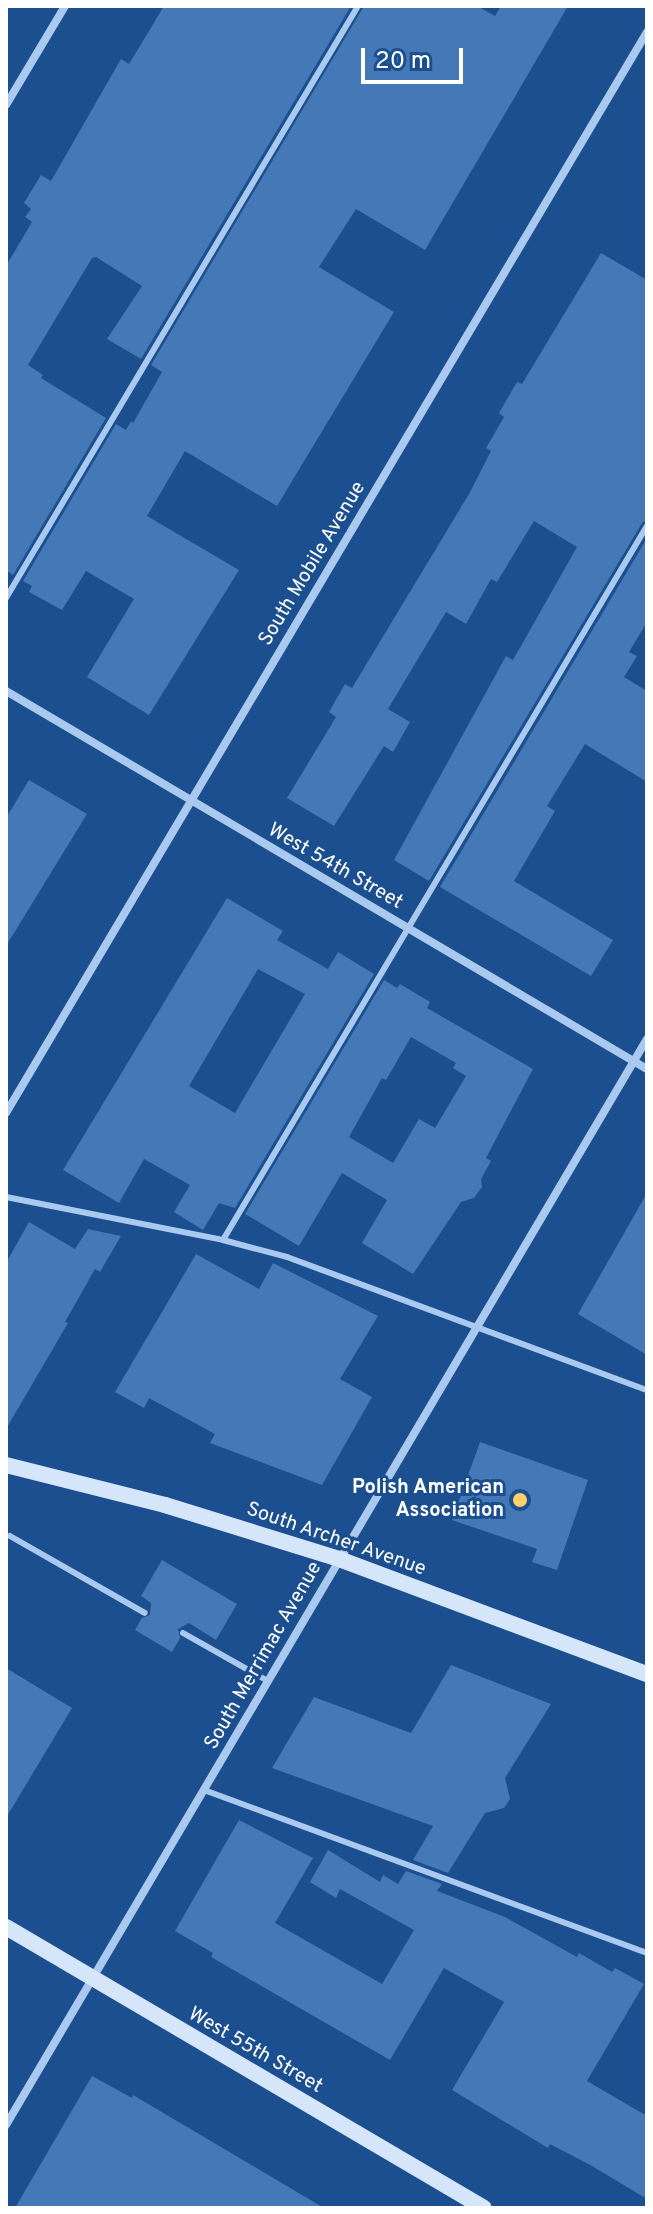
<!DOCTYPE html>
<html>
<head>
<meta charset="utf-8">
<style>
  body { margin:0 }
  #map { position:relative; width:653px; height:2214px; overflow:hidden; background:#1b4f8f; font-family:Overpass,sans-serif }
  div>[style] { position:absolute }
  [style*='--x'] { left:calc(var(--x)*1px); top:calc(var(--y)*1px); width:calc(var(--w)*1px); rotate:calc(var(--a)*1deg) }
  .building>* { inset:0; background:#4478b7 }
  .lane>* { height:6px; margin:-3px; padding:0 3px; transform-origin:3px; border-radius:3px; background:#a9c9ee }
  .street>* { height:8px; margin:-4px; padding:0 4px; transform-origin:4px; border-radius:4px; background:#a9c9ee }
  .secondary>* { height:16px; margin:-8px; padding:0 8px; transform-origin:8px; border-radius:8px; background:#d6e6fa }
  .dots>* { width:22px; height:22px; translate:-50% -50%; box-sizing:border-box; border:4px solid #1b4f8f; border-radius:50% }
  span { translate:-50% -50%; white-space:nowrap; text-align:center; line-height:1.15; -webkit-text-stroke:6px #1b4f8f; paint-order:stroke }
  .street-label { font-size:20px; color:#fff }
  .poi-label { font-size:20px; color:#fff; font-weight:700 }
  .right { translate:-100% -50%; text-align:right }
  .frame { position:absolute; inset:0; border:8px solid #fff; pointer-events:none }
  .scale { position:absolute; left:361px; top:48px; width:102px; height:36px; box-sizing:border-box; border:4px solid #fff; border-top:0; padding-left:10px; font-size:24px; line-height:28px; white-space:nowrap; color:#fff; -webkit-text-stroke:6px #1b4f8f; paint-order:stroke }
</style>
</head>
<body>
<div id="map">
  <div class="building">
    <div style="clip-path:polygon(164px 6px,351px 6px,141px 359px,107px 339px,142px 286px,96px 257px,92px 258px,53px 323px,28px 365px,43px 375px,41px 378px,106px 418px,13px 575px,6px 570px,6px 266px,32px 222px,25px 217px,31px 209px,24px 203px,41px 175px,51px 181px,121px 59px,129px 64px)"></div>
    <div style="clip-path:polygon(364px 6px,477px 6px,495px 16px,501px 6px,568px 6px,425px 250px,356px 209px,319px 267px,394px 312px,277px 506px,185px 451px,147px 516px,239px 570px,149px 715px,87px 677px,134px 599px,86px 571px,62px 610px,29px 592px,32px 586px,23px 581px,116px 424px,126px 430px,131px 421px,133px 423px,162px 372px,151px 365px)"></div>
    <div style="clip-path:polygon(601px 253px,647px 280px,647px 520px,642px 523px,429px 881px,394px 860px,506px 656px,513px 660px,577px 547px,534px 521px,497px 582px,491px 579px,466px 624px,446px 612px,388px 709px,410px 722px,393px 752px,384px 746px,334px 826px,287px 798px,336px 717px,329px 712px,345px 684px,352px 688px,469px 494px,491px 451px,486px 448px,504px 417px,499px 413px,517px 382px,522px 384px)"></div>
    <div style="clip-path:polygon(647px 538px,647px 622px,629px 652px,637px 656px,624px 677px,647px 691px,647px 782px,585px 744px,547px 806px,555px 811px,514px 881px,613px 940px,591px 976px,440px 887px)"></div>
    <div style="clip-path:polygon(29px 780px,87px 814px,6px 946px,6px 818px)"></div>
    <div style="clip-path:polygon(evenodd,227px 898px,283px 931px,277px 940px,328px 969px,338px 952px,374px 974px,235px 1208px,219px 1203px,203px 1230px,174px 1212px,190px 1185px,144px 1159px,119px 1203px,63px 1170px,227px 898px,258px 969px,305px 994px,235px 1113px,189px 1086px,258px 969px)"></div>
    <div style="clip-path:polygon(evenodd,384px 980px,397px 988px,400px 984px,430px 1002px,427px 1008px,533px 1069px,486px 1158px,491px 1161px,481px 1179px,482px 1187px,474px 1198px,461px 1202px,413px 1274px,362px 1243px,387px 1200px,342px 1173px,299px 1246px,245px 1214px,384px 980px,411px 1037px,456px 1063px,453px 1068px,466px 1076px,435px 1128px,419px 1119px,393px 1163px,349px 1137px,382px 1078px,386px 1080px,411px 1037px)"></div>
    <div style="clip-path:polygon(647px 1193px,647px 1355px,578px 1314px)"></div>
    <div style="clip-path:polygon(29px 1222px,75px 1249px,88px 1229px,121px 1236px,100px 1272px,95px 1269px,65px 1322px,68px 1323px,6px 1429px,6px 1263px)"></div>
    <div style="clip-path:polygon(196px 1254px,259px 1289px,273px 1263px,378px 1316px,340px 1379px,372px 1397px,322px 1485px,210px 1443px,215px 1434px,149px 1398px,144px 1408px,115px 1392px)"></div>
    <div style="clip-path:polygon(480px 1442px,588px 1480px,557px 1570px,532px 1562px,537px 1549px,452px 1520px)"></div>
    <div style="clip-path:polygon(162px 1560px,237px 1604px,216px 1640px,189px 1623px,178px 1629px,180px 1638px,172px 1652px,135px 1630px,142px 1618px,150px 1615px,151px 1603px,141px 1596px)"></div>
    <div style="clip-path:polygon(451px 1665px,551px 1704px,505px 1778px,510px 1799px,504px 1808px,485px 1813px,448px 1873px,413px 1860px,433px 1826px,272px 1768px,314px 1697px,411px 1733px)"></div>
    <div style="clip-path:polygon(6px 1668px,72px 1708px,6px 1818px)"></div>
    <div style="clip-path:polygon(239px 1820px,313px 1858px,275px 1923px,382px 1984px,414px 1930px,340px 1889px,336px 1898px,310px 1882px,328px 1850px,380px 1882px,383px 1875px,398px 1884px,406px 1871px,442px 1884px,437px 1891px,505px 1917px,577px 1957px,579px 1953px,612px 1972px,615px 1968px,644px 1984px,587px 2081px,647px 2116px,647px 2199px,592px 2166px,550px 2144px,548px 2148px,452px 2090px,504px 2002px,444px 1968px,390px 2060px,211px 1957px,213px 1953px,175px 1931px)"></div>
    <div style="clip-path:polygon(92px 2076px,132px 2098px,133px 2095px,324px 2208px,15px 2208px)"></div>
  </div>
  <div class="lane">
    <div style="--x:6;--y:598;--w:689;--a:-59.26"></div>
    <div style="--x:6;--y:1197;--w:221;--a:11.2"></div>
    <div style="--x:223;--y:1240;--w:66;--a:14.9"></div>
    <div style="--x:287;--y:1257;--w:384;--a:20.3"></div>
    <div style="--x:223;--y:1240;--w:830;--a:-59.3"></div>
    <div style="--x:10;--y:1536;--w:155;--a:29.7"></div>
    <div style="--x:183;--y:1633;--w:98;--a:29.5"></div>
    <div style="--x:204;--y:1790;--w:472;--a:20.2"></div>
  </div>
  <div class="street">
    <div style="--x:6;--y:105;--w:115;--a:-59.2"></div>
    <div style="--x:6;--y:691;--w:744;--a:30.53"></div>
    <div style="--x:6;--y:1113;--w:1257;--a:-59.33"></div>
    <div style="--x:6;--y:2125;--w:1261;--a:-59.45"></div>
  </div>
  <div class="secondary">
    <div style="--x:6;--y:1465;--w:164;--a:14.1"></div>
    <div style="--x:165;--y:1505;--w:182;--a:17.2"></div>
    <div style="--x:339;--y:1559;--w:329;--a:20.5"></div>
    <div style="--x:6;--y:1927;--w:554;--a:30.45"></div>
  </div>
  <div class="dots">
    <div style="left:520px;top:1500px;background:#ffd166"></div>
  </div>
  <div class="street-label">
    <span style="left:313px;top:564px;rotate:-59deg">South Mobile Avenue</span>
    <span style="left:335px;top:867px;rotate:30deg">West 54th Street</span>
    <span style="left:336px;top:1540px;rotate:19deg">South Archer Avenue</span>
    <span style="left:264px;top:1656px;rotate:-60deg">South Merrimac Avenue</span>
    <span style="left:255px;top:2051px;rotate:30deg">West 55th Street</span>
  </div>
  <div class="poi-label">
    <span class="right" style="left:504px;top:1500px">Polish American<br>Association</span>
  </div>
  <div class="frame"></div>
  <div class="scale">20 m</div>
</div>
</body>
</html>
